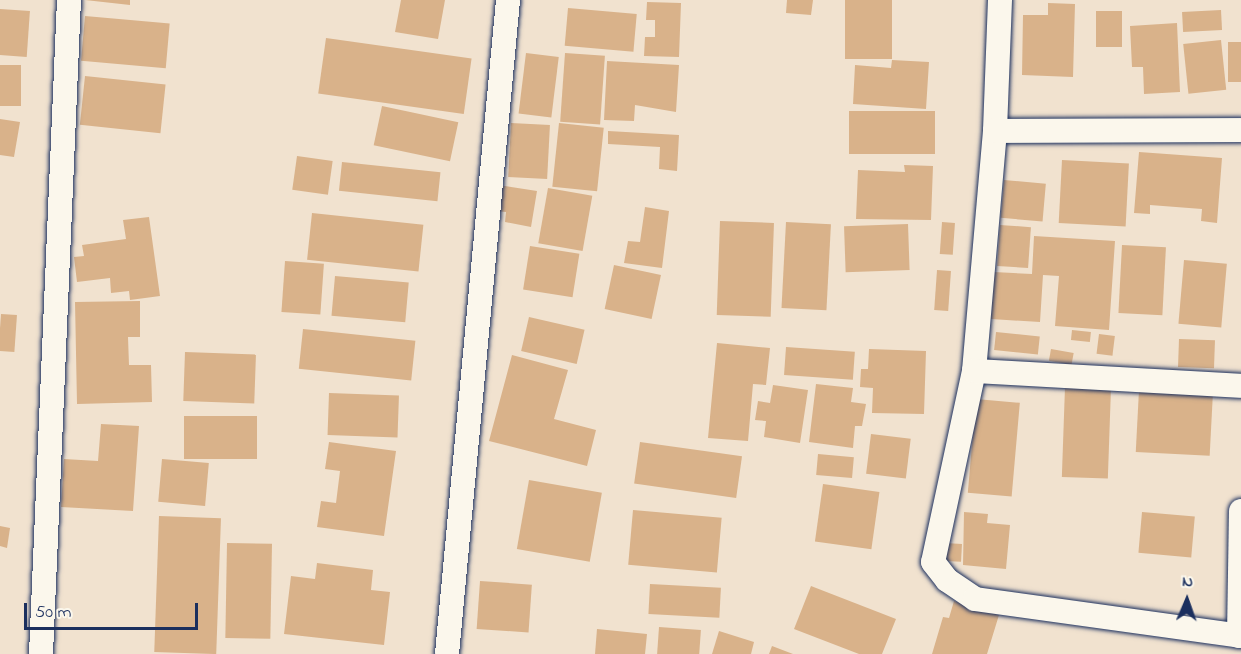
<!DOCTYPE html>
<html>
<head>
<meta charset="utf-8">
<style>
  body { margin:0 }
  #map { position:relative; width:1241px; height:654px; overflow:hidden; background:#f1e2cf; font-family:"Indie Flower",sans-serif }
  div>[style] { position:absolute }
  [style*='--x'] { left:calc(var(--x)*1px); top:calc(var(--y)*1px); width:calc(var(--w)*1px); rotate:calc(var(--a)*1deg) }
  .building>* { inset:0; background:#d9b28a; transform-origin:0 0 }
  .roads { filter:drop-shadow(0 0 2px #1b2f5e) drop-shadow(0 0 2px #1b2f5e) }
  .street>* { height:24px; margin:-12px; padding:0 12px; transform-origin:12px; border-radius:12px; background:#fbf7ec }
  span { translate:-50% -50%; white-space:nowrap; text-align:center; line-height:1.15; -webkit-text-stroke:6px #fbf7ec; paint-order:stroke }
  .north { position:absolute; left:1157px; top:570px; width:60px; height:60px; -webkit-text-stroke:4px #fbf7ec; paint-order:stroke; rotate:2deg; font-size:16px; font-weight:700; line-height:24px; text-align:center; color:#1b2f5e }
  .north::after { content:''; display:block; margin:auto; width:21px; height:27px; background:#1b2f5e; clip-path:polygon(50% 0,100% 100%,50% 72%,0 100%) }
  .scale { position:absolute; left:24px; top:603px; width:174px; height:27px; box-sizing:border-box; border:3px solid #1b2f5e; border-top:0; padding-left:8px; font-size:18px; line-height:21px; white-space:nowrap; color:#1b2f5e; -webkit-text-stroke:4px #fbf7ec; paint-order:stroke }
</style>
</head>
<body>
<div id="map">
  <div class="building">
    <div style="clip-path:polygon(85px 0,130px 0,130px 5px)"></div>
    <div style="clip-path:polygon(401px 0,445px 0,438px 39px,395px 32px)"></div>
    <div style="clip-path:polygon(787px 0,813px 0,811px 15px,786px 13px)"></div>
    <div style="left:845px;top:0;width:47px;height:59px"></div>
    <div style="clip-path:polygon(647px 2px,681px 3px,679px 57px,644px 56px,645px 37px,655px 37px,655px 20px,646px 20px)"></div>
    <div style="clip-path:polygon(1048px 3px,1075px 4px,1073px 77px,1022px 75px,1023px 15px,1048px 15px)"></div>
    <div style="left:568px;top:8px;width:69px;height:38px;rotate:5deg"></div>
    <div style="left:0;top:9px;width:30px;height:46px;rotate:4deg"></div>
    <div style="left:1221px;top:10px;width:20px;height:39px;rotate:87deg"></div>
    <div style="left:1096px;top:11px;width:26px;height:36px"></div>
    <div style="left:85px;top:16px;width:85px;height:45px;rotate:5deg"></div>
    <div style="clip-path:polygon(1177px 23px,1180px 92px,1144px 94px,1143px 67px,1132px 67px,1130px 26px)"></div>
    <div style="left:326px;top:38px;width:147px;height:56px;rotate:8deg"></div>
    <div style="left:1221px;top:40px;width:50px;height:38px;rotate:84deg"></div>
    <div style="left:1228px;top:42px;width:13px;height:40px"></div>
    <div style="left:526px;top:53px;width:33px;height:61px;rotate:7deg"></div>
    <div style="left:565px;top:53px;width:40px;height:69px;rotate:4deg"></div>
    <div style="clip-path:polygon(892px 60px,929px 62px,926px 109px,853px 104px,855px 65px,891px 68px)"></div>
    <div style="clip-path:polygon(607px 61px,679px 65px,676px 112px,635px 105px,634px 121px,604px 120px)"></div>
    <div style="left:0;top:65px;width:21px;height:41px"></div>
    <div style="left:85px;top:76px;width:81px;height:49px;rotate:6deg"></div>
    <div style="left:382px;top:106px;width:78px;height:40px;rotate:12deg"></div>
    <div style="left:849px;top:111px;width:86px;height:43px"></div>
    <div style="clip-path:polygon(0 119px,20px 122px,14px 157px,0 155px)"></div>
    <div style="left:511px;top:123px;width:39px;height:54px;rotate:3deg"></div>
    <div style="left:559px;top:123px;width:45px;height:64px;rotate:6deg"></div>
    <div style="clip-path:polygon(608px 131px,679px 135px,677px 171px,659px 169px,660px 147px,608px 144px)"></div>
    <div style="clip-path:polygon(1139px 152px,1222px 158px,1217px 223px,1201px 221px,1202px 209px,1150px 205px,1150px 214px,1134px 213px)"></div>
    <div style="left:297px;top:156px;width:36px;height:34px;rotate:8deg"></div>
    <div style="left:1062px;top:160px;width:67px;height:63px;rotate:3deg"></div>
    <div style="left:342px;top:162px;width:99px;height:29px;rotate:6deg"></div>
    <div style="clip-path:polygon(904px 165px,933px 166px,931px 220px,856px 219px,858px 170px,905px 172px)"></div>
    <div style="left:1004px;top:180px;width:42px;height:38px;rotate:5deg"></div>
    <div style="clip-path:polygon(498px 185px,537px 191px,531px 227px,505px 222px,506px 212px,494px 211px)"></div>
    <div style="left:548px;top:188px;width:45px;height:56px;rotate:10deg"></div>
    <div style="clip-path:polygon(645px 207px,669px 211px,662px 268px,624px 263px,628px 241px,640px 242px)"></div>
    <div style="left:312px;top:213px;width:112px;height:47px;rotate:6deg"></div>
    <div style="clip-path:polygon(149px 217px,160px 296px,130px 300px,129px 291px,111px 293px,110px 278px,77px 282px,74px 257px,84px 256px,82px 245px,126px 239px,123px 220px)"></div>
    <div style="left:720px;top:221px;width:54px;height:94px;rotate:2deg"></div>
    <div style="left:786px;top:222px;width:45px;height:86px;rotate:3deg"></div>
    <div style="left:942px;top:222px;width:13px;height:32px;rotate:4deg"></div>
    <div style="left:908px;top:224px;width:46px;height:64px;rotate:88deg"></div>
    <div style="left:1000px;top:225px;width:31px;height:41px;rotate:4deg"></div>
    <div style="clip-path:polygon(1034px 236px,1115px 241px,1109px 330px,1055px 326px,1059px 276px,1043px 275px,1040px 322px,991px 319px,994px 272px,1032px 274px)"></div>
    <div style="left:1122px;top:245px;width:44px;height:68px;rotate:3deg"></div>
    <div style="left:530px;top:246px;width:50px;height:44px;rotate:9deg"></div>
    <div style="left:1184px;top:260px;width:43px;height:64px;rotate:5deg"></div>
    <div style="left:285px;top:261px;width:39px;height:51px;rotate:4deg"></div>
    <div style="left:614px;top:265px;width:48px;height:45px;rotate:12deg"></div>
    <div style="left:937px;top:270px;width:14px;height:40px;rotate:4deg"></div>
    <div style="left:335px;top:276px;width:74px;height:40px;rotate:5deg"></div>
    <div style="clip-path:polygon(140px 301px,140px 337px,128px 337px,129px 365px,151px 365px,152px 402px,77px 404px,75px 302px)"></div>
    <div style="left:1px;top:314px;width:16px;height:37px;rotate:4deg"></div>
    <div style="left:529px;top:317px;width:57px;height:35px;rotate:13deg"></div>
    <div style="left:303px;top:329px;width:113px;height:40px;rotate:6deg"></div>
    <div style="left:1072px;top:330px;width:19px;height:10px;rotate:6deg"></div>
    <div style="left:996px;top:332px;width:44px;height:18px;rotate:6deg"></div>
    <div style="left:1099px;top:334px;width:16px;height:20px;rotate:7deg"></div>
    <div style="left:1179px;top:339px;width:36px;height:28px;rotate:2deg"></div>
    <div style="clip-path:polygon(717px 343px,770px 348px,766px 385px,753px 384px,748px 441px,708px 438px)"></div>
    <div style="left:786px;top:347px;width:69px;height:28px;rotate:4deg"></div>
    <div style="clip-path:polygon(869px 349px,926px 351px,924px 414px,872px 413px,873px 388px,860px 387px,861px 369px,868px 369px)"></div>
    <div style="left:1051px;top:349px;width:23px;height:12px;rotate:10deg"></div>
    <div style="left:185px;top:352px;width:71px;height:49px;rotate:2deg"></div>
    <div style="clip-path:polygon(512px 355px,568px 370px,554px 419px,596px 430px,587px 466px,489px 441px)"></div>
    <div style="clip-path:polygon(816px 384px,853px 388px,851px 402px,866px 404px,862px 426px,855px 426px,853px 448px,809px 442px)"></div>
    <div style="clip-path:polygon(773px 385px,808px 390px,800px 443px,764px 437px,766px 421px,755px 420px,758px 401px,770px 403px)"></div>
    <div style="left:1065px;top:387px;width:46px;height:90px;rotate:2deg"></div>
    <div style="left:1139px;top:390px;width:74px;height:62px;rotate:3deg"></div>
    <div style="left:329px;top:393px;width:70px;height:42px;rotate:2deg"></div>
    <div style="left:976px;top:399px;width:44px;height:94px;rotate:5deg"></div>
    <div style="left:184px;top:416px;width:73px;height:43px"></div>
    <div style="clip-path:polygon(101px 424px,139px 426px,133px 511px,61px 507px,64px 459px,98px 461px)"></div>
    <div style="left:871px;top:434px;width:40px;height:40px;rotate:7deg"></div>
    <div style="clip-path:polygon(329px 442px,396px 451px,384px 536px,317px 527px,321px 501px,336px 503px,340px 471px,325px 469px)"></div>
    <div style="left:640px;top:442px;width:103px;height:42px;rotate:8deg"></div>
    <div style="left:818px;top:454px;width:36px;height:21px;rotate:5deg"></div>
    <div style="left:162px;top:459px;width:47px;height:43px;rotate:5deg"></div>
    <div style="left:529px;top:480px;width:74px;height:70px;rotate:10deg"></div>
    <div style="left:823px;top:484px;width:57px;height:58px;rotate:8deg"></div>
    <div style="left:633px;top:510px;width:89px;height:55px;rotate:5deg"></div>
    <div style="clip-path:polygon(964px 512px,988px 514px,987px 523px,1010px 525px,1006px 569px,963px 565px)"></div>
    <div style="left:1142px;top:512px;width:53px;height:41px;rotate:5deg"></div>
    <div style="left:159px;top:516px;width:62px;height:136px;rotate:2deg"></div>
    <div style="clip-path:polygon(0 526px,10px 528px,7px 548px,0 546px)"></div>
    <div style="left:227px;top:543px;width:45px;height:95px;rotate:1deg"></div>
    <div style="left:945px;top:543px;width:17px;height:18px;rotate:3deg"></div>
    <div style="clip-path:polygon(317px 563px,373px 570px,371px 590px,390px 592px,384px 645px,284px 634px,291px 576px,315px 579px)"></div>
    <div style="left:480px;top:581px;width:52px;height:48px;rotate:4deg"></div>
    <div style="left:650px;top:584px;width:71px;height:30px;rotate:3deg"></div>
    <div style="clip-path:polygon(811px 586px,896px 619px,882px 654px,859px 654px,794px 629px)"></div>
    <div style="clip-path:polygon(954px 601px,999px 615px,987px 654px,932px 654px,943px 617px,949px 618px)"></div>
    <div style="left:659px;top:627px;width:42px;height:27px;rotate:4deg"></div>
    <div style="clip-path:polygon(597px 629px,647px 634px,645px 654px,595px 654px)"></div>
    <div style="clip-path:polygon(719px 631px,754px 642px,751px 654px,712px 654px)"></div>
    <div style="clip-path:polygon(772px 646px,793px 654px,769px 654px)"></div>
  </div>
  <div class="roads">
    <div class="street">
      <div style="--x:1000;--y:0;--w:131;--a:92.2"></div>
      <div style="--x:995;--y:131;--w:241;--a:95"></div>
      <div style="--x:974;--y:371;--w:195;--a:102.1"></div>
      <div style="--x:933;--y:562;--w:23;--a:52"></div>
      <div style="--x:947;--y:580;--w:34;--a:34"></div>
      <div style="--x:975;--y:599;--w:269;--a:7.9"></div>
      <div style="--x:995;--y:131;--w:246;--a:-0.2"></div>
      <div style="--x:974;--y:371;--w:267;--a:3.2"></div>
      <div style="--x:1239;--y:636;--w:125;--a:-89.1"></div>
      <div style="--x:41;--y:654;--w:655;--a:-87.55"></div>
      <div style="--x:447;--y:654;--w:657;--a:-84.67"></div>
    </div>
  </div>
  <div class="north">N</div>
  <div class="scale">50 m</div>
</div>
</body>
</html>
